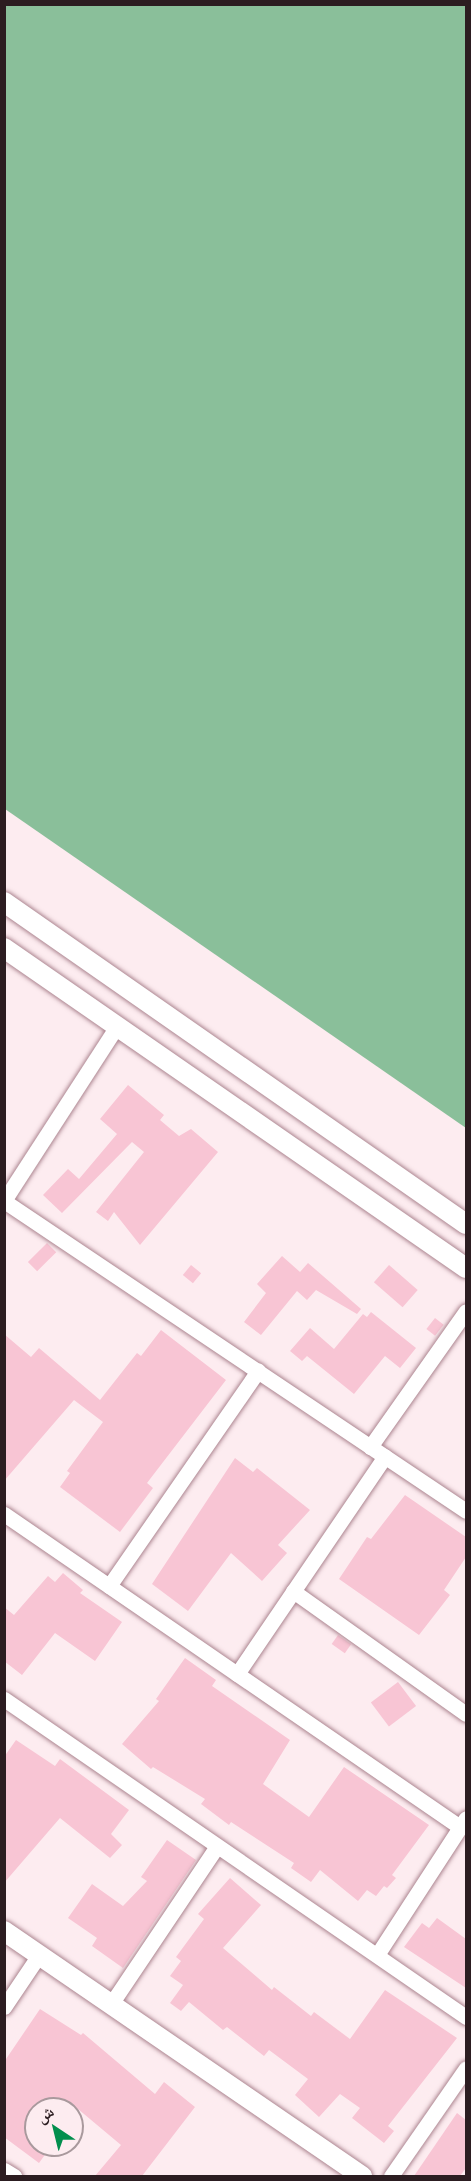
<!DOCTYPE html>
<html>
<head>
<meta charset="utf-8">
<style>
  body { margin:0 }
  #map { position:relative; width:471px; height:2181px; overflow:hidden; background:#fdecf0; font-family:"PT Sans","Noto Naskh Arabic",sans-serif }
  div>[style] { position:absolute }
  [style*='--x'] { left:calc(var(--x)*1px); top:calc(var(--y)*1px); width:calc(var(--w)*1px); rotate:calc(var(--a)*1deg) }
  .water>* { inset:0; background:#8abf9a }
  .building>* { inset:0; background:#f8c5d4; transform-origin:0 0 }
  .roads { filter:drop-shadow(0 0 2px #ac8590) drop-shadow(0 0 2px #ac8590) }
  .minor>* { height:15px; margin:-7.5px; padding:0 7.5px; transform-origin:7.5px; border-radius:7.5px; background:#fff }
  .tertiary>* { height:20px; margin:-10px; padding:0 10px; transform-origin:10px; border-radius:10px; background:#fff }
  span { translate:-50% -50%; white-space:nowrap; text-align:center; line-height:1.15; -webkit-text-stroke:6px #fdecf0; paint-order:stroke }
  .frame { position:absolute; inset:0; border:6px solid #2c1d21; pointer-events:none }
  .north { position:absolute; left:24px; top:2097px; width:60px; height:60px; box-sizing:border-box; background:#fdecf0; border:2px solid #a9999d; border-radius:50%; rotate:325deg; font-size:16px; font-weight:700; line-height:24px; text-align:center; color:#2c1d21 }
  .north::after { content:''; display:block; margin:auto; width:21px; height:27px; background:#028e4d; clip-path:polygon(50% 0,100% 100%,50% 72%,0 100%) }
</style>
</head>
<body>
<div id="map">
  <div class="water">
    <div style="clip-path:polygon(5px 4px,466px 5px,466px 1128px,5px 809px)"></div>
  </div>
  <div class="building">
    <div style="clip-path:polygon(128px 1085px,164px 1115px,160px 1120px,179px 1136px,191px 1129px,218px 1152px,140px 1245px,114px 1212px,108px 1221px,96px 1212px,144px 1152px,132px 1142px,62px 1213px,43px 1195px,68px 1169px,79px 1179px,117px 1134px,100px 1119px)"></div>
    <div style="left:47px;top:1243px;width:13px;height:27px;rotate:45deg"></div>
    <div style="clip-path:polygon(282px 1256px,300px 1272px,308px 1263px,361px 1309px,357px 1314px,316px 1290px,307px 1300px,297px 1291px,261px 1335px,244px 1322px,266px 1293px,257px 1284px)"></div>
    <div style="left:191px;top:1265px;width:13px;height:13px;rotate:39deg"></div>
    <div style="left:389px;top:1265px;width:38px;height:23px;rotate:41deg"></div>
    <div style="clip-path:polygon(371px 1312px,416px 1348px,400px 1368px,385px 1356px,354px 1394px,307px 1356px,302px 1361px,290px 1351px,310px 1328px,334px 1349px,363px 1314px,367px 1317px)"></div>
    <div style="left:435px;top:1318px;width:11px;height:14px;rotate:38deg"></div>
    <div style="clip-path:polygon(161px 1330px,226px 1380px,147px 1483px,153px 1488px,120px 1532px,60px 1487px,70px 1473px,67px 1471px,103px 1422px,74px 1400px,4px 1481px,4px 1334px,31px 1357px,39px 1348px,100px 1400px,137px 1353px,141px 1356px)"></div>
    <div style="clip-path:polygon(235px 1458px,253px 1472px,257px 1468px,310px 1510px,278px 1545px,287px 1553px,262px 1581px,231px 1553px,188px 1611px,152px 1584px)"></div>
    <div style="clip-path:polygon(405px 1495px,466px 1537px,466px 1557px,444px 1590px,450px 1595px,419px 1635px,339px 1579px,367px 1537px,371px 1539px)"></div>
    <div style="clip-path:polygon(63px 1573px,83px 1590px,80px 1593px,122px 1622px,95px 1661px,55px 1633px,22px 1675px,4px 1661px,4px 1607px,14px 1615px,48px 1576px,55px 1582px)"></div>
    <div style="left:338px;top:1635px;width:16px;height:11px;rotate:35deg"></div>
    <div style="clip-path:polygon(185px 1658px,216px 1680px,212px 1686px,290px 1740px,263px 1784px,309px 1817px,344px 1767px,429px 1825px,392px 1875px,396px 1878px,387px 1888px,384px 1886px,376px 1896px,367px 1890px,358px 1901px,320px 1870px,311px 1882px,291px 1868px,294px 1863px,231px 1822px,229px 1825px,201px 1804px,205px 1799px,153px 1767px,151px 1769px,122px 1744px,159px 1701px,156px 1699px)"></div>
    <div style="left:398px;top:1682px;width:30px;height:34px;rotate:53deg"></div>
    <div style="clip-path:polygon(16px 1740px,55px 1766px,60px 1759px,129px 1810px,111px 1834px,122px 1845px,110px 1858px,60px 1818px,4px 1883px,4px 1757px)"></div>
    <div style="clip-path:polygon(167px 1840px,196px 1860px,123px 1968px,92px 1946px,97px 1938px,68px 1918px,92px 1884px,123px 1906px,147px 1881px,141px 1877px)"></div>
    <div style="clip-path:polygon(230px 1878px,261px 1905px,223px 1948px,272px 1990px,274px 1987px,311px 2016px,314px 2012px,350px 2039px,385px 1990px,457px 2038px,388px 2126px,394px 2131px,384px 2143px,352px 2118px,360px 2108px,340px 2094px,319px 2117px,295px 2095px,308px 2079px,269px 2050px,264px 2056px,227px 2027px,223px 2030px,189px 2002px,181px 2011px,170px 2003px,183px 1985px,170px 1976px,181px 1961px,176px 1957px,204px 1919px,198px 1914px)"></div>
    <div style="clip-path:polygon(437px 1918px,466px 1939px,466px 1988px,404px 1947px,422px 1923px,429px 1928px)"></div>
    <div style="clip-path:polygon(40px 2009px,81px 2035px,83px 2033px,155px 2094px,164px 2082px,195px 2107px,142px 2176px,95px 2176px,121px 2145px,78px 2109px,36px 2109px,36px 2145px,52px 2145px,39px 2163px,4px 2137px,4px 2062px)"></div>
    <div style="clip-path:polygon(457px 2113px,466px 2120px,466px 2168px,460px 2176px,414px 2176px)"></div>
  </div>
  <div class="roads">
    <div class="minor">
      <div style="--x:117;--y:1026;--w:208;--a:122.9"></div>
      <div style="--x:4;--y:1201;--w:556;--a:33.86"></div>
      <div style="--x:370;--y:1447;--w:166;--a:-54.8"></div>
      <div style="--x:4;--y:1514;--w:553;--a:34.47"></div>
      <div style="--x:109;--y:1586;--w:262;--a:-55.3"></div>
      <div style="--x:293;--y:1591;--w:212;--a:35.4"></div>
      <div style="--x:237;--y:1674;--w:263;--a:-55.8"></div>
      <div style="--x:4;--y:1699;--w:561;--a:34.54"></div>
      <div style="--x:377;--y:1955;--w:163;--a:-57"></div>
      <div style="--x:111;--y:2004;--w:190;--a:-56.1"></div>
      <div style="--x:4;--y:2007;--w:63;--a:-56.1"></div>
      <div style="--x:4;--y:2170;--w:12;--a:31"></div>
      <div style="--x:391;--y:2176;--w:131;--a:-55.2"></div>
    </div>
    <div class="tertiary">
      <div style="--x:4;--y:902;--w:563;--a:34.88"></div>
      <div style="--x:4;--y:948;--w:562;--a:34.71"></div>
      <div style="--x:4;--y:1931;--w:434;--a:34.4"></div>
    </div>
  </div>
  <div class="frame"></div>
  <div class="north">ش</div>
</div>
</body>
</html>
